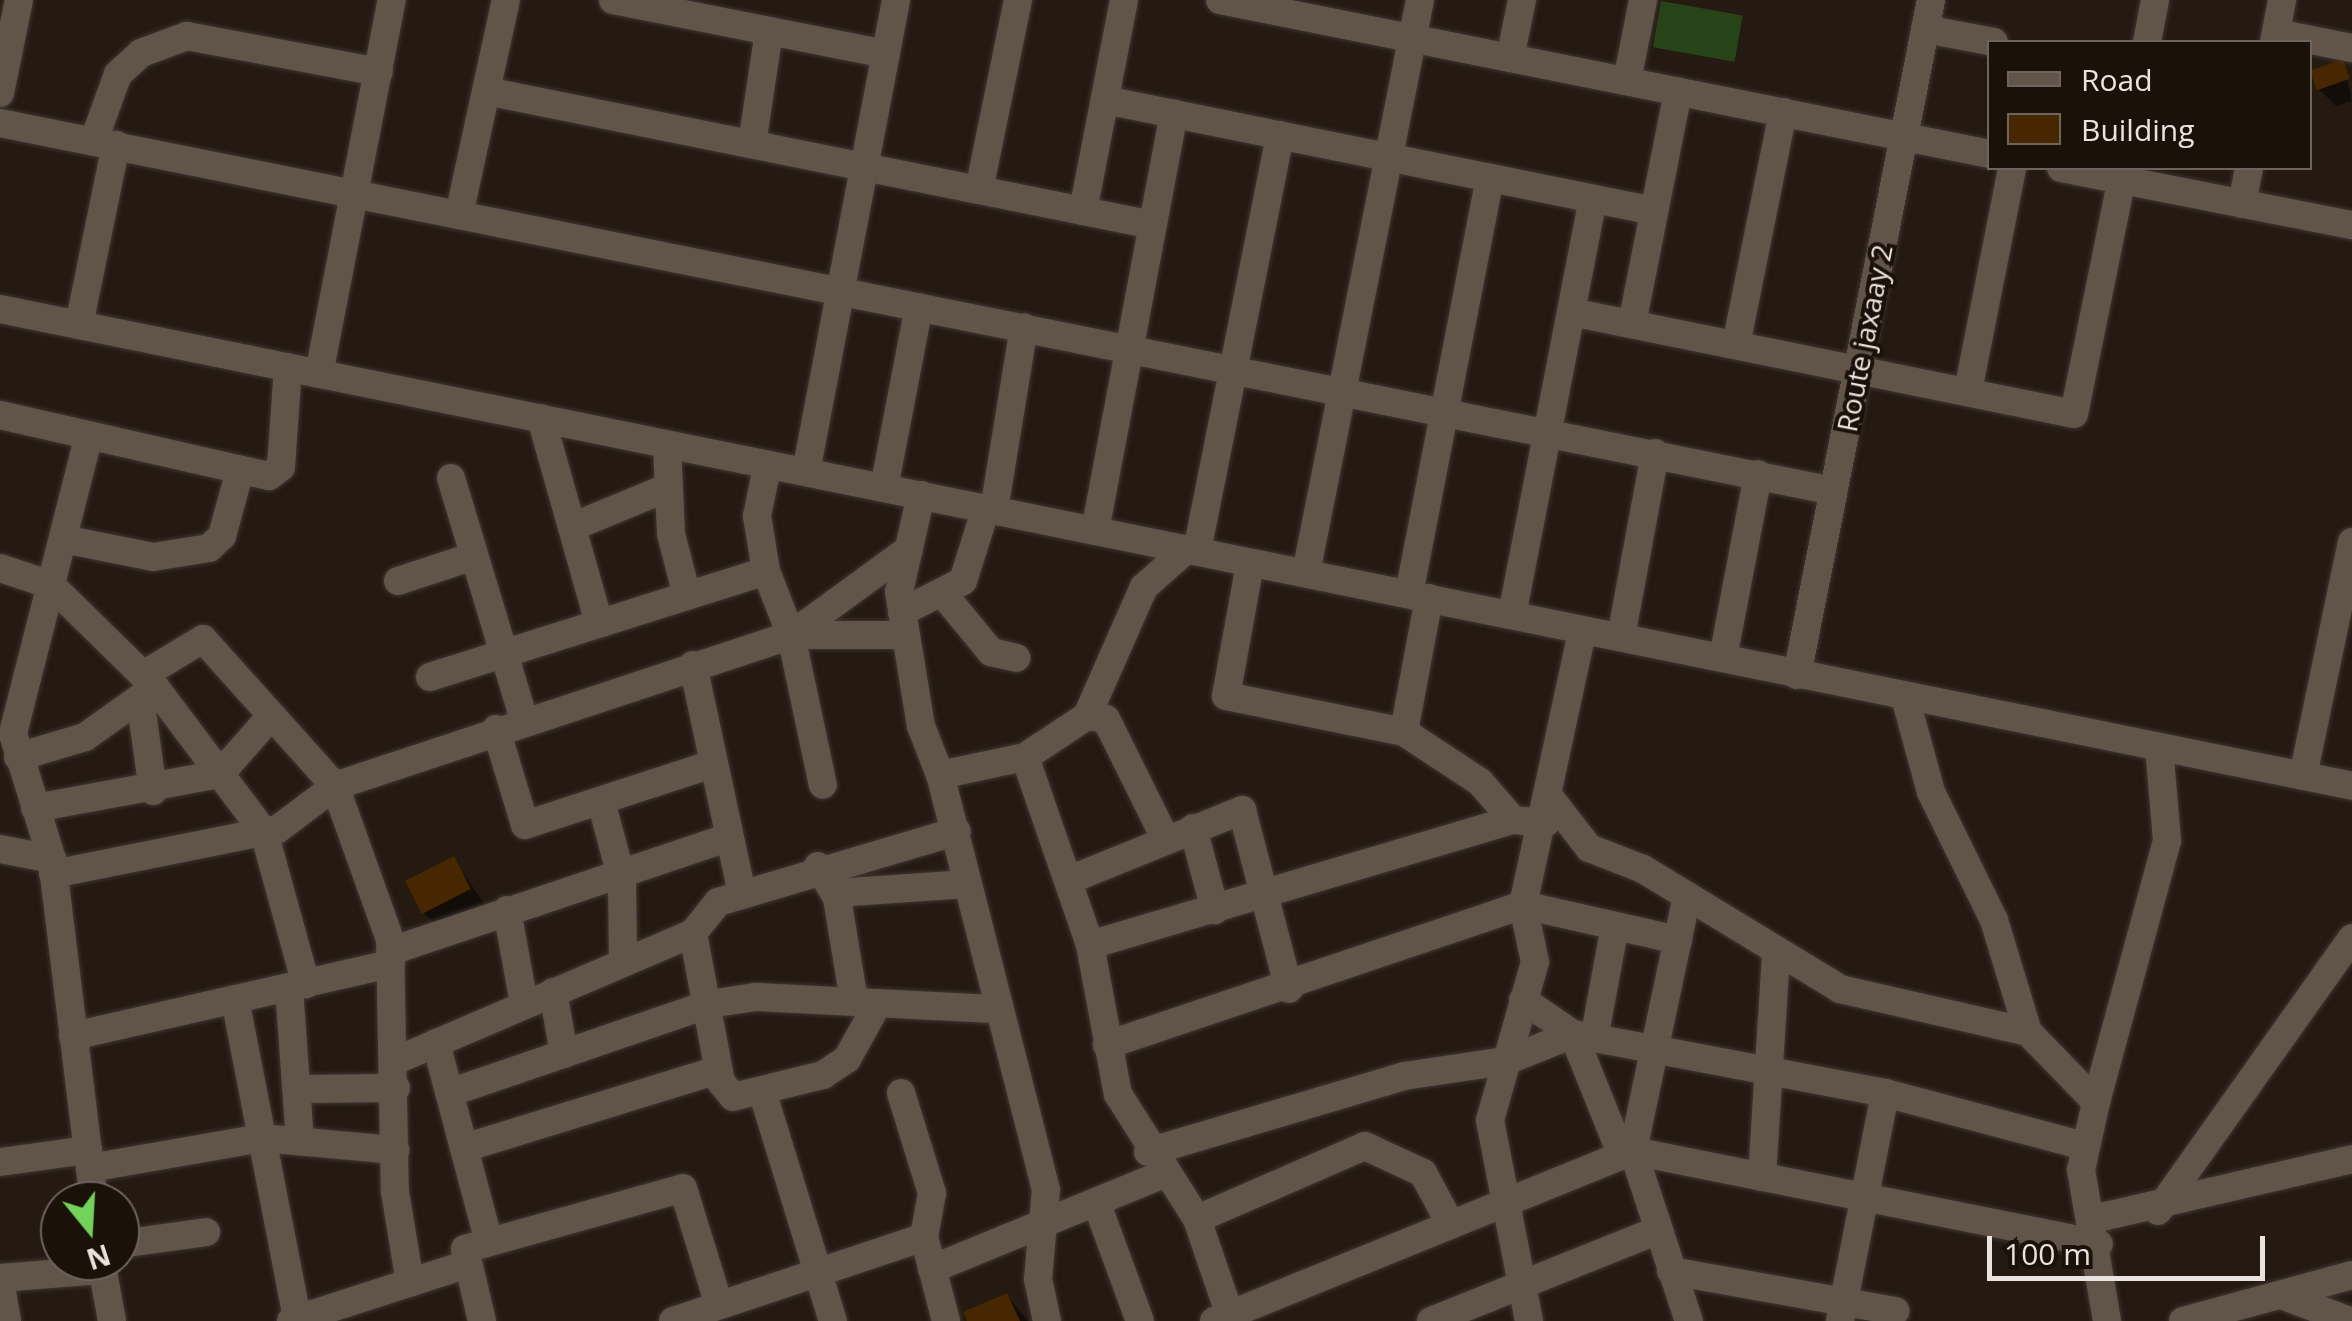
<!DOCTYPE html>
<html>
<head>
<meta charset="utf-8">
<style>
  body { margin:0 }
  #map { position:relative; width:2352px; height:1321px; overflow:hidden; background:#241a11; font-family:"Open Sans",sans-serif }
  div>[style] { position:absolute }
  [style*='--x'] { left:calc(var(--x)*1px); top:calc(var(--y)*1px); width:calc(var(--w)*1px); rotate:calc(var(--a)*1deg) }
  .green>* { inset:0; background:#274419; transform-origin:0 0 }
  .shadow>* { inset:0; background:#0007 }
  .building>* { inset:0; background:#472700; transform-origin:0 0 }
  .roads { filter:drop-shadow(0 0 2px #3e3631) drop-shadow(0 0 2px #3e3631) }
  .minor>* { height:28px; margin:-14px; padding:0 14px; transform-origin:14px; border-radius:14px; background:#61554a }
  span { translate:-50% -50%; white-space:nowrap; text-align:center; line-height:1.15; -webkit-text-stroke:8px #1a1108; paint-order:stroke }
  .street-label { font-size:28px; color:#eae3dd }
  .legend { position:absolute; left:1987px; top:40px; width:325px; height:130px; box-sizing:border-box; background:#1a1108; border:2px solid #6d655d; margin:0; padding:12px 18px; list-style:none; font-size:30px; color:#eae3dd }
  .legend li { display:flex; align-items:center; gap:20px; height:50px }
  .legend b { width:50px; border:2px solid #6d655d }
  .north { position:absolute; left:40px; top:1181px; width:100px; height:100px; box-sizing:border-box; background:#1a1108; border:2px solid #6d655d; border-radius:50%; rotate:162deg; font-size:28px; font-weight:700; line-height:40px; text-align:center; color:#eae3dd }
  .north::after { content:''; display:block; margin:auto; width:35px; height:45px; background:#73d25c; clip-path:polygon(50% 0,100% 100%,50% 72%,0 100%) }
  .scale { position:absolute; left:1987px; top:1236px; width:278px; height:45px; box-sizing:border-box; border:5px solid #eae3dd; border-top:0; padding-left:12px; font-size:30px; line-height:35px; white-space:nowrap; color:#eae3dd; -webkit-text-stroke:8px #1a1108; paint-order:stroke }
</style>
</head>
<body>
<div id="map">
  <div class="green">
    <div style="left:1661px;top:1px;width:83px;height:47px;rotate:10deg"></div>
  </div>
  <div class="shadow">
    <div style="clip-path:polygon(2343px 62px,2352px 101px,2336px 106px,2319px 89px)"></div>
    <div style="clip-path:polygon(453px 859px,487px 907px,441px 930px,424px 913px)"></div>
    <div style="clip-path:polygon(1007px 1296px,1028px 1321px,969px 1321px)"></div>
  </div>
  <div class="building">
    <div style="left:2343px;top:59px;width:21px;height:35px;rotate:71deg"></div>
    <div style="left:454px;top:856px;width:37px;height:55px;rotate:63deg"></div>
    <div style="clip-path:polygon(1007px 1293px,1020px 1321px,967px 1321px,963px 1312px)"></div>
  </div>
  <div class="roads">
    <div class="minor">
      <div style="--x:613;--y:0;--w:278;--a:11.2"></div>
      <div style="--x:1220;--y:0;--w:785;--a:11.31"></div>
      <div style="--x:1925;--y:29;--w:70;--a:10.7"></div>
      <div style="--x:2276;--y:33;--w:77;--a:11.2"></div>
      <div style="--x:2147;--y:42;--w:43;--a:-79.2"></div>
      <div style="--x:2274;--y:42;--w:43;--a:-79.2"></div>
      <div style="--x:1510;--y:58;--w:59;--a:-78.3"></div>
      <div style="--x:1627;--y:81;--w:83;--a:-78.8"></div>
      <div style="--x:486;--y:91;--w:680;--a:11.36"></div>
      <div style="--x:0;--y:93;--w:95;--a:-78.5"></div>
      <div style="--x:1105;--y:100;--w:560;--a:11.43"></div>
      <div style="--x:0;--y:123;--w:1870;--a:11.35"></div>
      <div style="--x:94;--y:140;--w:70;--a:-70"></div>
      <div style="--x:118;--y:74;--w:31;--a:-42"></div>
      <div style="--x:141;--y:53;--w:49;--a:-20.3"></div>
      <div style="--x:187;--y:36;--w:195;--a:10.6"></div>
      <div style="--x:752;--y:144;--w:114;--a:-81.4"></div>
      <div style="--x:2061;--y:168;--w:297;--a:11.1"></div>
      <div style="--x:979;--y:190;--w:194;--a:-78.4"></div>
      <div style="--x:2242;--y:204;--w:37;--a:-79"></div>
      <div style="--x:1083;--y:211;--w:215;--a:-79"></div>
      <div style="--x:459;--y:215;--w:220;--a:-77.7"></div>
      <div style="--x:0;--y:309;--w:2400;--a:11.46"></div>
      <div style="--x:1571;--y:312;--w:513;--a:11.46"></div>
      <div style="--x:2074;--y:414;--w:251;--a:-78.5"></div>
      <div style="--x:1632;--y:324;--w:237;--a:-78.8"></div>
      <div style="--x:79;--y:325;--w:184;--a:-78.4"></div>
      <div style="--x:1736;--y:345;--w:238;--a:-78.6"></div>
      <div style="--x:319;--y:374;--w:381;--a:-79"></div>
      <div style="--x:1968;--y:391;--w:227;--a:-78.8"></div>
      <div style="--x:0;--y:415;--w:276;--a:12.8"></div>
      <div style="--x:269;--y:476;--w:15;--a:-37"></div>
      <div style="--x:281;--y:467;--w:100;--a:-86"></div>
      <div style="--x:541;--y:418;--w:213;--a:74.2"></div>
      <div style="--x:89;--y:435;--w:309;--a:104.3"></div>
      <div style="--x:13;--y:734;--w:131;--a:72.7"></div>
      <div style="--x:52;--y:859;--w:345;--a:83"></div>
      <div style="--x:667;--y:445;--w:89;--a:87.4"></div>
      <div style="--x:671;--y:534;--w:64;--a:75.5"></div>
      <div style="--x:767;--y:467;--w:50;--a:101.5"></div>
      <div style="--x:757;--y:516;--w:56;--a:80.7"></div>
      <div style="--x:766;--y:571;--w:69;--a:68.7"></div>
      <div style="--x:791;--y:635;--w:153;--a:78"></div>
      <div style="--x:806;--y:472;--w:481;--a:-79.2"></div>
      <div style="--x:451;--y:478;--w:253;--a:73.2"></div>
      <div style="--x:884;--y:488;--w:184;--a:-79.1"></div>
      <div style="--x:921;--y:495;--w:99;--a:102.8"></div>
      <div style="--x:899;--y:592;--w:136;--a:80.7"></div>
      <div style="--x:921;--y:726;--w:53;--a:68.8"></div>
      <div style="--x:994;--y:510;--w:185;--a:-80.7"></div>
      <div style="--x:572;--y:527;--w:105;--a:-22.4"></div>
      <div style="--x:1095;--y:531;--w:425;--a:-79.3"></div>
      <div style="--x:63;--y:539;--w:92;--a:11.3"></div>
      <div style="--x:153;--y:557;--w:57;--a:-9.1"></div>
      <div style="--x:209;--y:548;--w:18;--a:-43"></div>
      <div style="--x:222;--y:536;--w:68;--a:-74.7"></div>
      <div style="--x:1197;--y:551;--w:424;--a:-78.7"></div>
      <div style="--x:1250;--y:564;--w:134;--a:100.3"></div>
      <div style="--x:1226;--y:696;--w:182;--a:11.4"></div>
      <div style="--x:0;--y:568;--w:54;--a:18.4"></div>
      <div style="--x:51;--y:585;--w:146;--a:44.4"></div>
      <div style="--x:155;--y:687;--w:181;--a:53.1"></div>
      <div style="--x:264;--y:832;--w:158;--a:74.6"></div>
      <div style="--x:1306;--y:573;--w:584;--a:-78.75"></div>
      <div style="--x:398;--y:581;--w:80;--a:-18.2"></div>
      <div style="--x:1409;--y:594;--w:424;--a:-79"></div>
      <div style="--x:944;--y:595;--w:74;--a:50.5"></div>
      <div style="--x:991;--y:652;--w:26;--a:13"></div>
      <div style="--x:1429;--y:598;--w:136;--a:100.6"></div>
      <div style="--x:1404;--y:732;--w:91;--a:33.3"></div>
      <div style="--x:1480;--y:782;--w:50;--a:49"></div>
      <div style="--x:902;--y:612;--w:68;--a:-26.9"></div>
      <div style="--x:963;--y:581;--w:77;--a:-72.5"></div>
      <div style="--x:1512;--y:615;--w:424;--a:-79"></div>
      <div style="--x:791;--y:635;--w:146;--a:-36.1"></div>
      <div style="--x:1621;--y:637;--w:187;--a:-79.5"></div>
      <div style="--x:1723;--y:658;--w:187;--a:-79.2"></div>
      <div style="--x:693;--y:665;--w:234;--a:77.9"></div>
      <div style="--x:143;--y:675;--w:70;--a:-31"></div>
      <div style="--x:203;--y:639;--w:198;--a:48.1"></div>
      <div style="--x:335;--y:786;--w:164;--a:70.3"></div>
      <div style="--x:390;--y:940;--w:252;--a:88.9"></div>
      <div style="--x:395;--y:1192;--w:92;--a:80.6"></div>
      <div style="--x:1797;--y:675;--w:688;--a:-78.77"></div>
      <div style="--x:430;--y:677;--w:352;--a:-17.5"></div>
      <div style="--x:1905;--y:697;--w:98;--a:74.7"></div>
      <div style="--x:1931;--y:792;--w:143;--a:63.8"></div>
      <div style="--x:1994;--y:920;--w:117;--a:73.1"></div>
      <div style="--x:2028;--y:1032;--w:98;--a:45.8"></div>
      <div style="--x:2096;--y:1102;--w:70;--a:102.4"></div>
      <div style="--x:2081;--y:1170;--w:153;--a:80.2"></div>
      <div style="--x:140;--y:698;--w:94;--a:82"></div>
      <div style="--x:1087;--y:716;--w:19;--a:9"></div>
      <div style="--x:1106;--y:719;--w:135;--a:63.6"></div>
      <div style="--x:496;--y:729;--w:100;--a:73.2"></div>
      <div style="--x:525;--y:825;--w:194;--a:-18"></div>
      <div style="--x:18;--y:757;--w:70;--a:-16.6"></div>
      <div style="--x:85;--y:737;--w:86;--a:-35.5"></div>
      <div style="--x:1025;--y:757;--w:199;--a:70.9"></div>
      <div style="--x:1090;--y:945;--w:152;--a:79.4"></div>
      <div style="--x:1118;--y:1094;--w:148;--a:57.7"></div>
      <div style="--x:1197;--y:1219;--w:108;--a:71.1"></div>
      <div style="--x:2303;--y:776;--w:239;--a:-78.2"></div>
      <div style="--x:1551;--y:799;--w:62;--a:52.2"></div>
      <div style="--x:1589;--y:848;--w:58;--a:21.3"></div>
      <div style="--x:1643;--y:869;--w:231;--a:31.3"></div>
      <div style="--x:1840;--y:989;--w:193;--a:12.9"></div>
      <div style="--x:602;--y:805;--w:77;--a:74.9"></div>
      <div style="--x:622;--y:879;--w:83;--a:89.3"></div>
      <div style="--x:35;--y:808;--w:188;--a:-10.4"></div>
      <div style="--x:220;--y:774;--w:76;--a:-48.7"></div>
      <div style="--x:1193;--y:828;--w:85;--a:75"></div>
      <div style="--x:0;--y:849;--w:53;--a:10.9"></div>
      <div style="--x:818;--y:866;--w:37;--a:59"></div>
      <div style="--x:837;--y:898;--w:104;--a:80.6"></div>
      <div style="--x:53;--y:874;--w:229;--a:-11.3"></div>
      <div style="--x:278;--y:829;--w:71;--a:-37"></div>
      <div style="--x:335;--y:786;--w:480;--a:-18.3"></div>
      <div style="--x:791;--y:635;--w:113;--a:0"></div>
      <div style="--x:1069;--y:880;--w:187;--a:-22"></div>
      <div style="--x:1242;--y:810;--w:185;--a:75.3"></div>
      <div style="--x:835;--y:893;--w:133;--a:-3.9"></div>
      <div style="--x:1687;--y:896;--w:261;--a:102"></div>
      <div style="--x:1633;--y:1151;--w:179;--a:71.8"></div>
      <div style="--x:507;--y:910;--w:96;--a:79.7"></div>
      <div style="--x:693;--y:933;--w:152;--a:79.4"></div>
      <div style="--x:721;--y:1082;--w:19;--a:51"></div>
      <div style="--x:733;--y:1097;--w:93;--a:-13.7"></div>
      <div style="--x:823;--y:1075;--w:29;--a:-34"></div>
      <div style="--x:847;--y:1059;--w:64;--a:-61"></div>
      <div style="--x:1090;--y:945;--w:441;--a:-16.5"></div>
      <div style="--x:1513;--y:820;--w:33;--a:5"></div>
      <div style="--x:391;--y:951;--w:354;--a:-18.6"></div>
      <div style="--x:289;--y:988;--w:153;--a:85.9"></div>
      <div style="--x:553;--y:992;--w:63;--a:79.9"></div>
      <div style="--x:235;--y:999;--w:326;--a:79"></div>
      <div style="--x:1523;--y:1000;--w:60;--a:34.2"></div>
      <div style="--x:1573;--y:1034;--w:131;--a:68.1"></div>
      <div style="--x:73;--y:1036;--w:326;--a:-12.8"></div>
      <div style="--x:1594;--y:1039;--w:115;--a:-79.5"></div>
      <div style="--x:436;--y:1043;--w:206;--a:75.1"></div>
      <div style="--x:1107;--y:1045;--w:439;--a:-18.6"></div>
      <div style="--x:1523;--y:905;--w:159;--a:12.7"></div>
      <div style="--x:397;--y:1060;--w:322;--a:-23.2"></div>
      <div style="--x:693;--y:933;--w:40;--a:-51"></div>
      <div style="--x:718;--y:902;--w:249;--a:-16.5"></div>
      <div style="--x:297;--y:1089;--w:99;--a:-0.6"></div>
      <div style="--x:449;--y:1093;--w:275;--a:-18.9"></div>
      <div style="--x:709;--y:1004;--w:48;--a:-8.5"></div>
      <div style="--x:756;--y:997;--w:239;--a:2.9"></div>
      <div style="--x:901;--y:1093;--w:105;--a:72.8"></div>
      <div style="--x:932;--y:1193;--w:45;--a:100.3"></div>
      <div style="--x:924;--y:1237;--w:87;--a:75.3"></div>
      <div style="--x:763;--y:1094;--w:238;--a:72.9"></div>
      <div style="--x:2096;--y:1102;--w:271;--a:-74.8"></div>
      <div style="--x:2167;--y:840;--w:93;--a:-94.9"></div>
      <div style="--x:464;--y:1148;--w:266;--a:-17.1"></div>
      <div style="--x:1148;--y:1152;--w:267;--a:-16.5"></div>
      <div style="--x:1404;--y:1076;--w:103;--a:-8.4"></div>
      <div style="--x:1506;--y:1061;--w:72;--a:-21.9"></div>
      <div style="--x:1573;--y:1034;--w:318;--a:10.7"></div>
      <div style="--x:1885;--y:1093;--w:203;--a:14.9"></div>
      <div style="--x:0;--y:1162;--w:89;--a:-7.8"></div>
      <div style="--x:90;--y:1168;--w:175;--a:-9.9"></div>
      <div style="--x:262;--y:1138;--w:134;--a:5.2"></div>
      <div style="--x:1762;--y:1177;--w:221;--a:-86.4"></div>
      <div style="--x:1098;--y:1207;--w:121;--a:69.8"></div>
      <div style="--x:2158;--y:1211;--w:335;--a:-54.6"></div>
      <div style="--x:1197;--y:1219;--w:183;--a:-23.5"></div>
      <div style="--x:1365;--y:1146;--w:64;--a:25"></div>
      <div style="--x:1423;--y:1173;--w:59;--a:61.7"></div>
      <div style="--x:2093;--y:1219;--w:266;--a:-13"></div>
      <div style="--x:120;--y:1244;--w:87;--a:-7.9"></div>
      <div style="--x:101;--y:1261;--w:61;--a:79.6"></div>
      <div style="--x:932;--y:1269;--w:251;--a:-22.3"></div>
      <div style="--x:1671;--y:1271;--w:228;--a:10.1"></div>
      <div style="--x:0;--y:1278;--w:102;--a:-4.5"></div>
      <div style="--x:0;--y:1280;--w:42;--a:80.3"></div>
      <div style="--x:2281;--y:1295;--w:74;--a:20.6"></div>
      <div style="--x:291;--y:1321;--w:186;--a:-17.9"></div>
      <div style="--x:482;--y:1321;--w:74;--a:-103.3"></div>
      <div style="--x:465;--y:1249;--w:226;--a:-15.6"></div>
      <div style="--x:683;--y:1188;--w:122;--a:72.9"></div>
      <div style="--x:673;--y:1321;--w:265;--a:-18.5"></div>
      <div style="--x:1047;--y:1321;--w:43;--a:-102.1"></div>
      <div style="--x:1038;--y:1279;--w:89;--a:-84.9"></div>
      <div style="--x:1046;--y:1190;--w:428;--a:-104.3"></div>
      <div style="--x:940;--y:775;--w:87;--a:-12"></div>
      <div style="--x:1025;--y:757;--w:74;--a:-33.5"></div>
      <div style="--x:1087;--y:716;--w:141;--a:-66.2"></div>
      <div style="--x:1144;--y:587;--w:57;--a:-41.5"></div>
      <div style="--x:1214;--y:1321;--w:452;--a:-22.1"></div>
      <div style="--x:1633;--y:1151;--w:475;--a:11.3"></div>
      <div style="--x:1431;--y:1321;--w:245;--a:-21.8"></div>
      <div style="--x:1529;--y:1321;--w:205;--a:-101"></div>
      <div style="--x:1490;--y:1120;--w:164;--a:-74.1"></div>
      <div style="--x:1535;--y:962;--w:58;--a:-101.9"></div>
      <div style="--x:1523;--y:905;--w:280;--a:-77.8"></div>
      <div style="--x:1840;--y:1321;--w:232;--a:-78.8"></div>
      <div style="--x:2183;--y:1321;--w:175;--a:-15.2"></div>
    </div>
  </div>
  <div class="street-label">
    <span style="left:1864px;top:338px;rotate:-79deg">Route jaxaay 2</span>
  </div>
  <ul class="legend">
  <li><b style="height:12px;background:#61554a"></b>Road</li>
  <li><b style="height:28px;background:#472700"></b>Building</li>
  </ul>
  <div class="north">N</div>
  <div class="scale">100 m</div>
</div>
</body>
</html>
